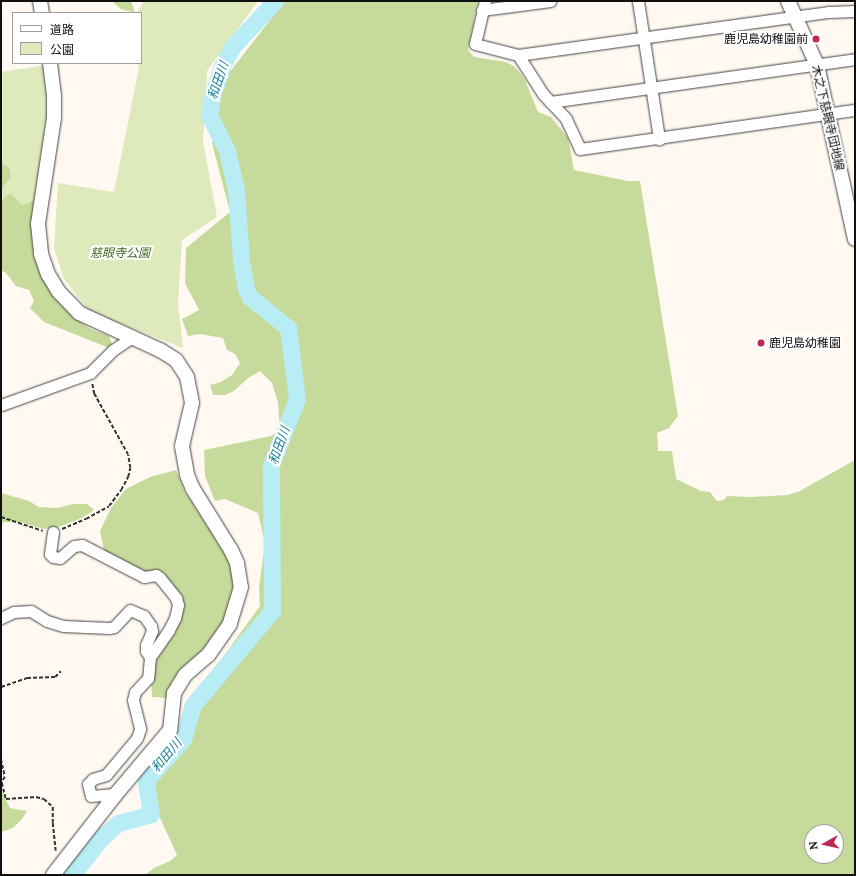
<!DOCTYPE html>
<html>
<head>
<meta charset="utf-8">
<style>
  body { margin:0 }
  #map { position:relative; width:856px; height:876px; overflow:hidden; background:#fff9f2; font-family:Lora,"Noto Sans JP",serif }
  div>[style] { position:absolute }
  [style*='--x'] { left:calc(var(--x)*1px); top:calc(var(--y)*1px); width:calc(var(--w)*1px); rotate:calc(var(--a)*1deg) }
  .green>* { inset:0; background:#dee9bc }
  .forest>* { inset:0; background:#c6da9b }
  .river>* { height:17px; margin:-8.5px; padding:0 8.5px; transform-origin:8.5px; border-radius:8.5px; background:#b8edf5 }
  .path>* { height:1.5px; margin-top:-0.75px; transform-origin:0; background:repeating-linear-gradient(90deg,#323232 0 4px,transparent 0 6px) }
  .roads { filter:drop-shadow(0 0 1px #434343) drop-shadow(0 0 1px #434343) }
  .minor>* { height:11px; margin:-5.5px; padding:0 5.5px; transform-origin:5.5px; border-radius:5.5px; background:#fff }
  .tertiary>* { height:14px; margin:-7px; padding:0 7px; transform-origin:7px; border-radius:7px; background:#fff }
  .dots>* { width:11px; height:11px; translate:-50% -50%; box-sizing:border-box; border:2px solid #fff; border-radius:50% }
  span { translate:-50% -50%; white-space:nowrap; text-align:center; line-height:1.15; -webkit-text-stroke:4px #fff; paint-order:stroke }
  .poi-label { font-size:12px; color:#101010 }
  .right { translate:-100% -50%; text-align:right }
  .left { translate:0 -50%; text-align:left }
  .street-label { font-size:12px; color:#101010 }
  .park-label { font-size:12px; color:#3f6720; font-style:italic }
  .water-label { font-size:13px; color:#197f9a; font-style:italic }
  .frame { position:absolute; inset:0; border:2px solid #101010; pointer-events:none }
  .legend { position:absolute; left:12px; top:12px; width:130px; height:52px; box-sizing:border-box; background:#fff; border:1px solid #9f9f9f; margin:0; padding:5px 7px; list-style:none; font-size:12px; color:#101010 }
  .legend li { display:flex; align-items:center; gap:8px; height:20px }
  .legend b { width:20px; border:1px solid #9f9f9f }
  .north { position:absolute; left:804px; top:824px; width:40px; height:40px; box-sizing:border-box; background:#fff; border:1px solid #9f9f9f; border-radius:50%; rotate:262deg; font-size:11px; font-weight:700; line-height:16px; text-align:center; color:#101010 }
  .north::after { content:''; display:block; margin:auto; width:14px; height:18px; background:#bf2852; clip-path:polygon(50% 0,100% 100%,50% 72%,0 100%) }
</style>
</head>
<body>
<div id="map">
  <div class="green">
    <div style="clip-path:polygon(144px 1px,258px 1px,207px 71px,203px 141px,217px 217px,182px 240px,178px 304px,183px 348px,89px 311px,64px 279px,54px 248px,58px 183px,114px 192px,139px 68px,138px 63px,141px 63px,141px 13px,137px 13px)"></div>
    <div style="clip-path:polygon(45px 65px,49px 117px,32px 228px,1px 228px,1px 72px)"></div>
  </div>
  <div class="forest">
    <div style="clip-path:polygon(112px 1px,131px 1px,135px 13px,121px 9px)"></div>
    <div style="clip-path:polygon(evenodd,285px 1px,478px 1px,468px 50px,474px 57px,506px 62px,515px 67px,524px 78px,538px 112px,551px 117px,568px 138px,574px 170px,628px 181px,640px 181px,678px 416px,669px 428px,657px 433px,658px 451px,672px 451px,676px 479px,701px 491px,710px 492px,717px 501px,724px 500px,727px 496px,752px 497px,787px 495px,798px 492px,855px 460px,855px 875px,145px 875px,154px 868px,170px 861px,177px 855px,156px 809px,149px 779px,165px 750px,179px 732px,192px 694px,213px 671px,260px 606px,259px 588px,265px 543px,258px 513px,225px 499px,215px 501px,205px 476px,204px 450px,271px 436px,280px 430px,278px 402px,272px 383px,260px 371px,248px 378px,234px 391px,225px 395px,213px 395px,210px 385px,221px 382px,232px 375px,240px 363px,235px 354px,227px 350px,223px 338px,200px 334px,188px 336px,182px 319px,199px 310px,185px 283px,186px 248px,230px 212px,212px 143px,225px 78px,285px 1px,812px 832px,836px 832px,836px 856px,812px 856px,812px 832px)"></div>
    <div style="clip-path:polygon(1px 163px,9px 167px,11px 177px,1px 189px)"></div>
    <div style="clip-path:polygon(10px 193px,22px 205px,36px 200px,32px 239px,36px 258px,75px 318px,89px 328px,109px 336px,112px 344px,109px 348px,44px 322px,30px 308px,34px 301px,29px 290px,16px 286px,6px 273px,1px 270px,1px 201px)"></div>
    <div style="clip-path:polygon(176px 470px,185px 492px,232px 562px,235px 581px,224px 621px,207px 647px,184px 666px,172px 681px,167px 698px,152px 697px,151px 678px,154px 657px,175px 625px,177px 596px,148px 575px,118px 561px,104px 550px,100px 531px,111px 508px,126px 489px,150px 477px)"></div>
    <div style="clip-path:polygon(1px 493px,29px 501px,39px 507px,57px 508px,73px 504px,87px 504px,94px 510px,82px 518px,56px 528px,43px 529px,21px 522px,4px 522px,1px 524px)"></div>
    <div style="clip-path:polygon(1px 790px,10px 808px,27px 811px,22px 819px,13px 828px,1px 832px)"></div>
  </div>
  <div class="river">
    <div style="--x:72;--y:875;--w:47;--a:-51.9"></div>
    <div style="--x:101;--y:838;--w:23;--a:-41"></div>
    <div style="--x:118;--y:823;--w:34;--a:-15"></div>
    <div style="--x:151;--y:814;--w:33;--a:-99"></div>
    <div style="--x:146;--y:781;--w:56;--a:-48.6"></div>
    <div style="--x:183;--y:739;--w:35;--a:-74"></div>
    <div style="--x:193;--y:705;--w:123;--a:-50"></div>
    <div style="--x:272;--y:611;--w:146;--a:-90.4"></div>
    <div style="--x:271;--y:465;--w:71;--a:-68.5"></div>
    <div style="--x:297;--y:399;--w:72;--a:-97.2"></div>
    <div style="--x:288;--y:328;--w:49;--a:-140.8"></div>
    <div style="--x:250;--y:297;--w:9;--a:-117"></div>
    <div style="--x:246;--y:289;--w:29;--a:-100"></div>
    <div style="--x:241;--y:260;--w:70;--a:-94.1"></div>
    <div style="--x:236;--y:190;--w:40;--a:-103"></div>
    <div style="--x:227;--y:151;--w:40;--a:-116.6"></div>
    <div style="--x:209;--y:115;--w:19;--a:-81"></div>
    <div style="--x:212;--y:96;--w:34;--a:-71"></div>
    <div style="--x:223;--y:64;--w:21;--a:-61"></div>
    <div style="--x:233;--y:46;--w:62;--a:-47"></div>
  </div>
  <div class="path">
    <div style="--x:1;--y:517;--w:44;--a:18.4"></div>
    <div style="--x:62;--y:529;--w:26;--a:-23"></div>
    <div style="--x:86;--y:519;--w:26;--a:-29"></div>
    <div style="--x:109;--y:506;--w:20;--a:-53"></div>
    <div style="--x:121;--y:490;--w:15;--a:-62"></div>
    <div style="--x:128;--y:477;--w:9;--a:-77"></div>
    <div style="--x:130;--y:468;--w:13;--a:-99"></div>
    <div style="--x:128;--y:455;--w:70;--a:-119.1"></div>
    <div style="--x:94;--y:394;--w:10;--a:-101"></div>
    <div style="--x:1;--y:687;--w:28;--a:-19"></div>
    <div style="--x:27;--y:678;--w:28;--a:-2"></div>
    <div style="--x:55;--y:677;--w:8;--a:-45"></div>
    <div style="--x:1;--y:759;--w:18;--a:77"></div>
    <div style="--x:5;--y:777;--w:7;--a:117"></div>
    <div style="--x:2;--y:783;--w:16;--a:76"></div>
    <div style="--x:6;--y:799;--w:30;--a:-4"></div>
    <div style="--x:36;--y:797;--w:8;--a:14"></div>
    <div style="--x:44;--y:799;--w:12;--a:42"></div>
    <div style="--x:53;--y:807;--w:16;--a:90"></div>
    <div style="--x:53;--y:823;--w:28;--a:84"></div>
  </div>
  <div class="roads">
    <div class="minor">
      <div style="--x:485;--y:1;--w:44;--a:103.1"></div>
      <div style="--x:475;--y:44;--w:44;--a:14.3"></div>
      <div style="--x:518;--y:55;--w:46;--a:57.3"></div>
      <div style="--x:543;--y:94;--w:34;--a:47"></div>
      <div style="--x:566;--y:119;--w:33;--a:65"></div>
      <div style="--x:580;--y:149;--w:278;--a:-8.1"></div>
      <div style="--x:638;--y:1;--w:140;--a:81.3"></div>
      <div style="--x:482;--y:10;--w:69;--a:-7.5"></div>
      <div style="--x:518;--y:55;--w:314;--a:-7.9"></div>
      <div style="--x:829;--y:12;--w:26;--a:-2"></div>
      <div style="--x:550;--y:102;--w:308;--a:-8"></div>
      <div style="--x:1;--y:405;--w:95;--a:-19.8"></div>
      <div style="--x:90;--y:373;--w:33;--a:-45"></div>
      <div style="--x:113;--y:350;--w:23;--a:-34"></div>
      <div style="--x:53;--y:532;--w:22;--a:98"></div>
      <div style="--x:50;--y:554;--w:4;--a:45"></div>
      <div style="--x:53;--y:557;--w:7;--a:8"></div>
      <div style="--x:60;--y:558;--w:18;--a:-41"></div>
      <div style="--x:74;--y:546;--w:8;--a:-7"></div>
      <div style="--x:82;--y:545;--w:70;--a:27.3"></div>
      <div style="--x:144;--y:577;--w:12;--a:-9"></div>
      <div style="--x:156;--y:575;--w:5;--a:37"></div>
      <div style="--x:160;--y:578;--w:26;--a:51"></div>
      <div style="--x:176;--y:598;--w:7;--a:74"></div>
      <div style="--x:178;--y:605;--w:13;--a:103"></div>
      <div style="--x:175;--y:618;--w:13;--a:117"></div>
      <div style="--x:169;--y:630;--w:33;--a:125"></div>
      <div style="--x:1;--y:618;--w:14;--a:-25"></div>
      <div style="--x:14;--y:612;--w:17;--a:-3"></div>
      <div style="--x:31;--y:611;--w:19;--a:32"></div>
      <div style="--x:47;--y:621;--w:17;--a:17"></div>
      <div style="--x:63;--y:626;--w:46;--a:2.5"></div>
      <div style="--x:109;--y:628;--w:5;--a:-11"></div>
      <div style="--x:114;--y:627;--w:23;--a:-47"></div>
      <div style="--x:130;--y:610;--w:15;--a:23"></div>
      <div style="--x:144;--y:616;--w:12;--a:55"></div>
      <div style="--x:151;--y:626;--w:5;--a:79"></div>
      <div style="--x:152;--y:631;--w:15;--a:113"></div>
      <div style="--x:146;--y:645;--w:6;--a:90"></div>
      <div style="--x:146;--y:651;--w:7;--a:56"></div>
      <div style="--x:150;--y:657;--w:21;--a:95"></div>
      <div style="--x:148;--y:678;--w:19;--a:133"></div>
      <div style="--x:135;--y:692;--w:8;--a:104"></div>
      <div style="--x:133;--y:700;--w:30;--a:76"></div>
      <div style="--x:140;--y:729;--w:9;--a:108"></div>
      <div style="--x:137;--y:738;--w:48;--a:130"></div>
      <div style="--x:106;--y:775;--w:14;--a:163"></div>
      <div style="--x:93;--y:779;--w:7;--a:135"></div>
      <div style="--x:88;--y:784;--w:12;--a:76"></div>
      <div style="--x:91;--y:796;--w:25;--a:-5"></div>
    </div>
    <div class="tertiary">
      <div style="--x:40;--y:1;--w:12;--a:81"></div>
      <div style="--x:788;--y:1;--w:70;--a:65.6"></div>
      <div style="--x:817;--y:65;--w:178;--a:77.7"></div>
      <div style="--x:50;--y:63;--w:34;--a:83"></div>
      <div style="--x:54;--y:97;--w:21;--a:90"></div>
      <div style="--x:54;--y:118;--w:107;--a:98.6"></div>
      <div style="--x:38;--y:224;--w:30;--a:84"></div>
      <div style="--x:41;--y:254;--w:21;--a:71"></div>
      <div style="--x:48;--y:274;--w:21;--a:59"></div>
      <div style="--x:59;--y:292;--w:29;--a:46"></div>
      <div style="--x:79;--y:313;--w:89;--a:24.6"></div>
      <div style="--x:160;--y:350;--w:19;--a:32"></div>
      <div style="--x:176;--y:360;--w:20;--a:57"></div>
      <div style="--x:187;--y:377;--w:26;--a:79"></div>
      <div style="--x:192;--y:403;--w:44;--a:103.1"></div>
      <div style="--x:182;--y:446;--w:29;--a:80"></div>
      <div style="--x:187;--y:475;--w:15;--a:67"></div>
      <div style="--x:193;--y:489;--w:72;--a:58.1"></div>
      <div style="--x:231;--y:550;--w:14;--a:65"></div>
      <div style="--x:237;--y:563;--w:24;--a:81"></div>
      <div style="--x:241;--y:587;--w:39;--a:107"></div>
      <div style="--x:230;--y:624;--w:38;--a:125"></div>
      <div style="--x:208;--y:655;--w:30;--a:139"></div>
      <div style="--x:185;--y:675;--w:21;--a:121"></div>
      <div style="--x:174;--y:693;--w:37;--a:96"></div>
      <div style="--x:170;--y:730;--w:84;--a:130.2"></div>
      <div style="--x:116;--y:794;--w:103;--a:127.9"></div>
    </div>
  </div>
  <div class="dots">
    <div style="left:816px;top:39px;background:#bf2852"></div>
    <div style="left:761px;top:343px;background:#bf2852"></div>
  </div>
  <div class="poi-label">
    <span class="right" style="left:808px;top:39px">鹿児島幼稚園前</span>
    <span class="left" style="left:769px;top:343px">鹿児島幼稚園</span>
  </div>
  <div class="street-label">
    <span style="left:828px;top:118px;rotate:77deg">木之下慈眼寺団地線</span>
  </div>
  <div class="park-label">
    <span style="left:120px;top:253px">慈眼寺公園</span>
  </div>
  <div class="water-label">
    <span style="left:219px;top:81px;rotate:-71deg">和田川</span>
    <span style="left:280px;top:446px;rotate:-70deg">和田川</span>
    <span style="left:167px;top:756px;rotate:-50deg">和田川</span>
  </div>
  <div class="frame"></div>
  <ul class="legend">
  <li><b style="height:5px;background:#fff"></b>道路</li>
  <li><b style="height:11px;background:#dee9bc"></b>公園</li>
  </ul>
  <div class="north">N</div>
</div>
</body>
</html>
